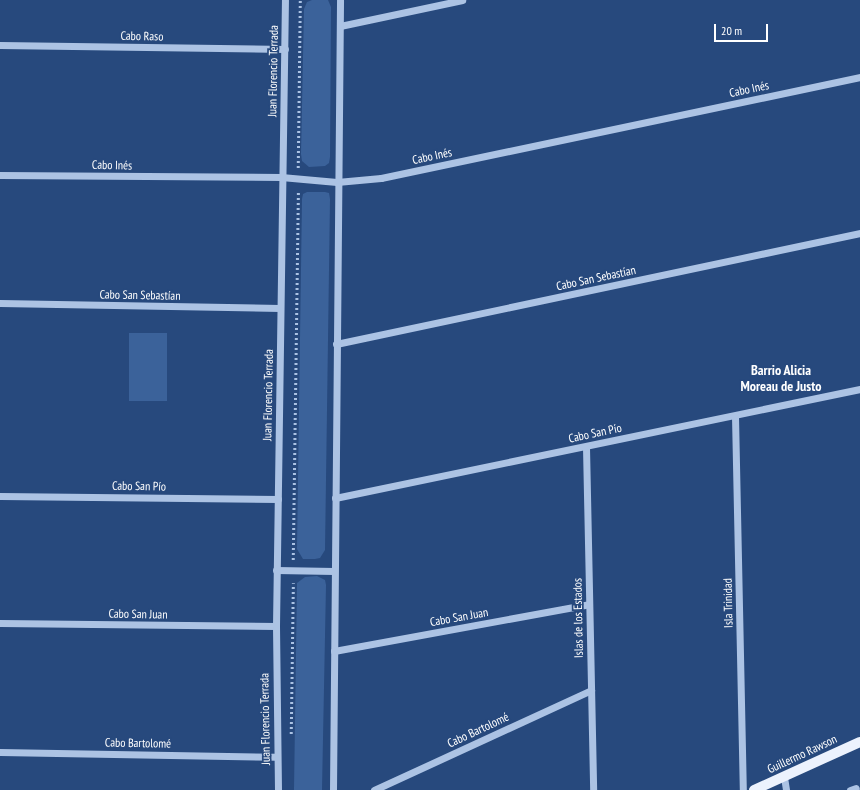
<!DOCTYPE html>
<html>
<head>
<meta charset="utf-8">
<style>
  body { margin:0 }
  #map { position:relative; width:860px; height:790px; overflow:hidden; background:#27497d; font-family:"PT Sans Narrow",sans-serif }
  div>[style] { position:absolute }
  [style*='--x'] { left:calc(var(--x)*1px); top:calc(var(--y)*1px); width:calc(var(--w)*1px); rotate:calc(var(--a)*1deg) }
  .green>* { inset:0; background:#3b629a; transform-origin:0 0 }
  .path>* { height:2.5px; margin-top:-1.25px; transform-origin:0; background:repeating-linear-gradient(90deg,#acc3e4 0 2px,transparent 0 5px) }
  .minor>* { height:7px; margin:-3.5px; padding:0 3.5px; transform-origin:3.5px; border-radius:3.5px; background:#acc3e4 }
  .major>* { height:10px; margin:-5px; padding:0 5px; transform-origin:5px; border-radius:5px; background:#ecf2fd }
  span { translate:-50% -50%; white-space:nowrap; text-align:center; line-height:1.15; -webkit-text-stroke:3.5px #27497d; paint-order:stroke }
  .street-label { font-size:12px; color:#fff }
  .quarter-label { font-size:14px; color:#fff; font-weight:700 }
  .scale { position:absolute; left:714px; top:24px; width:54px; height:18px; box-sizing:border-box; border:2px solid #fff; border-top:0; padding-left:5px; font-size:12px; line-height:14px; white-space:nowrap; color:#fff; -webkit-text-stroke:3px #27497d; paint-order:stroke }
</style>
</head>
<body>
<div id="map">
  <div class="green">
    <div style="clip-path:polygon(312px 0,328px 0,331px 7px,330px 157px,329px 163px,325px 166px,309px 167px,302px 161px,301px 154px,304px 9px,307px 2px)"></div>
    <div style="clip-path:polygon(307px 192px,325px 192px,329px 193px,330px 199px,325px 550px,320px 558px,315px 559px,303px 559px,297px 549px,302px 199px,303px 194px)"></div>
    <div style="left:129px;top:333px;width:38px;height:68px"></div>
    <div style="clip-path:polygon(317px 576px,325px 580px,326px 585px,322px 790px,294px 790px,297px 586px,297px 583px,305px 577px)"></div>
  </div>
  <div class="path">
    <div style="--x:298;--y:168;--w:168;--a:-89.3"></div>
    <div style="--x:293;--y:560;--w:369;--a:-89.2"></div>
    <div style="--x:291;--y:734;--w:151;--a:-89.2"></div>
  </div>
  <div class="minor">
    <div style="--x:340;--y:26;--w:125;--a:-12"></div>
    <div style="--x:0;--y:45;--w:285;--a:0.8"></div>
    <div style="--x:0;--y:175;--w:281;--a:0.4"></div>
    <div style="--x:281;--y:177;--w:56;--a:5.1"></div>
    <div style="--x:337;--y:182;--w:44;--a:-5.2"></div>
    <div style="--x:381;--y:178;--w:490;--a:-11.9"></div>
    <div style="--x:0;--y:303;--w:280;--a:1"></div>
    <div style="--x:336;--y:344;--w:536;--a:-11.96"></div>
    <div style="--x:735;--y:416;--w:374;--a:88.8"></div>
    <div style="--x:586;--y:447;--w:343;--a:88.8"></div>
    <div style="--x:0;--y:496;--w:278;--a:0.6"></div>
    <div style="--x:335;--y:498;--w:536;--a:-11.73"></div>
    <div style="--x:276;--y:570;--w:58;--a:1"></div>
    <div style="--x:0;--y:623;--w:276;--a:0.6"></div>
    <div style="--x:334;--y:651;--w:259;--a:-10.4"></div>
    <div style="--x:0;--y:752;--w:276;--a:1"></div>
    <div style="--x:784;--y:777;--w:13;--a:81"></div>
    <div style="--x:278;--y:790;--w:164;--a:-90.7"></div>
    <div style="--x:276;--y:626;--w:626;--a:-89.18"></div>
    <div style="--x:333;--y:790;--w:790;--a:-89.49"></div>
    <div style="--x:374;--y:790;--w:239;--a:-24.7"></div>
    <div style="--x:850;--y:790;--w:6;--a:-18"></div>
  </div>
  <div class="major">
    <div style="--x:754;--y:790;--w:116;--a:-24.4"></div>
  </div>
  <div class="street-label">
    <span style="left:142px;top:36px;rotate:1deg">Cabo Raso</span>
    <span style="left:273px;top:71px;rotate:-89deg">Juan Florencio Terrada</span>
    <span style="left:749px;top:89px;rotate:-12deg">Cabo Inés</span>
    <span style="left:432px;top:156px;rotate:-12deg">Cabo Inés</span>
    <span style="left:112px;top:165px;rotate:1deg">Cabo Inés</span>
    <span style="left:596px;top:278px;rotate:-12deg">Cabo San Sebastían</span>
    <span style="left:140px;top:295px;rotate:1deg">Cabo San Sebastían</span>
    <span style="left:268px;top:395px;rotate:-89deg">Juan Florencio Terrada</span>
    <span style="left:595px;top:433px;rotate:-12deg">Cabo San Pío</span>
    <span style="left:139px;top:486px;rotate:1deg">Cabo San Pío</span>
    <span style="left:728px;top:603px;rotate:-91deg">Isla Trinidad</span>
    <span style="left:138px;top:614px;rotate:1deg">Cabo San Juan</span>
    <span style="left:459px;top:617px;rotate:-10deg">Cabo San Juan</span>
    <span style="left:578px;top:618px;rotate:-91deg">Islas de los Estados</span>
    <span style="left:265px;top:719px;rotate:-91deg">Juan Florencio Terrada</span>
    <span style="left:478px;top:730px;rotate:-25deg">Cabo Bartolomé</span>
    <span style="left:138px;top:743px;rotate:1deg">Cabo Bartolomé</span>
    <span style="left:802px;top:754px;rotate:-25deg">Guillermo Rawson</span>
  </div>
  <div class="quarter-label">
    <span style="left:781px;top:378px">Barrio Alicia<br>Moreau de Justo</span>
  </div>
  <div class="scale">20 m</div>
</div>
</body>
</html>
